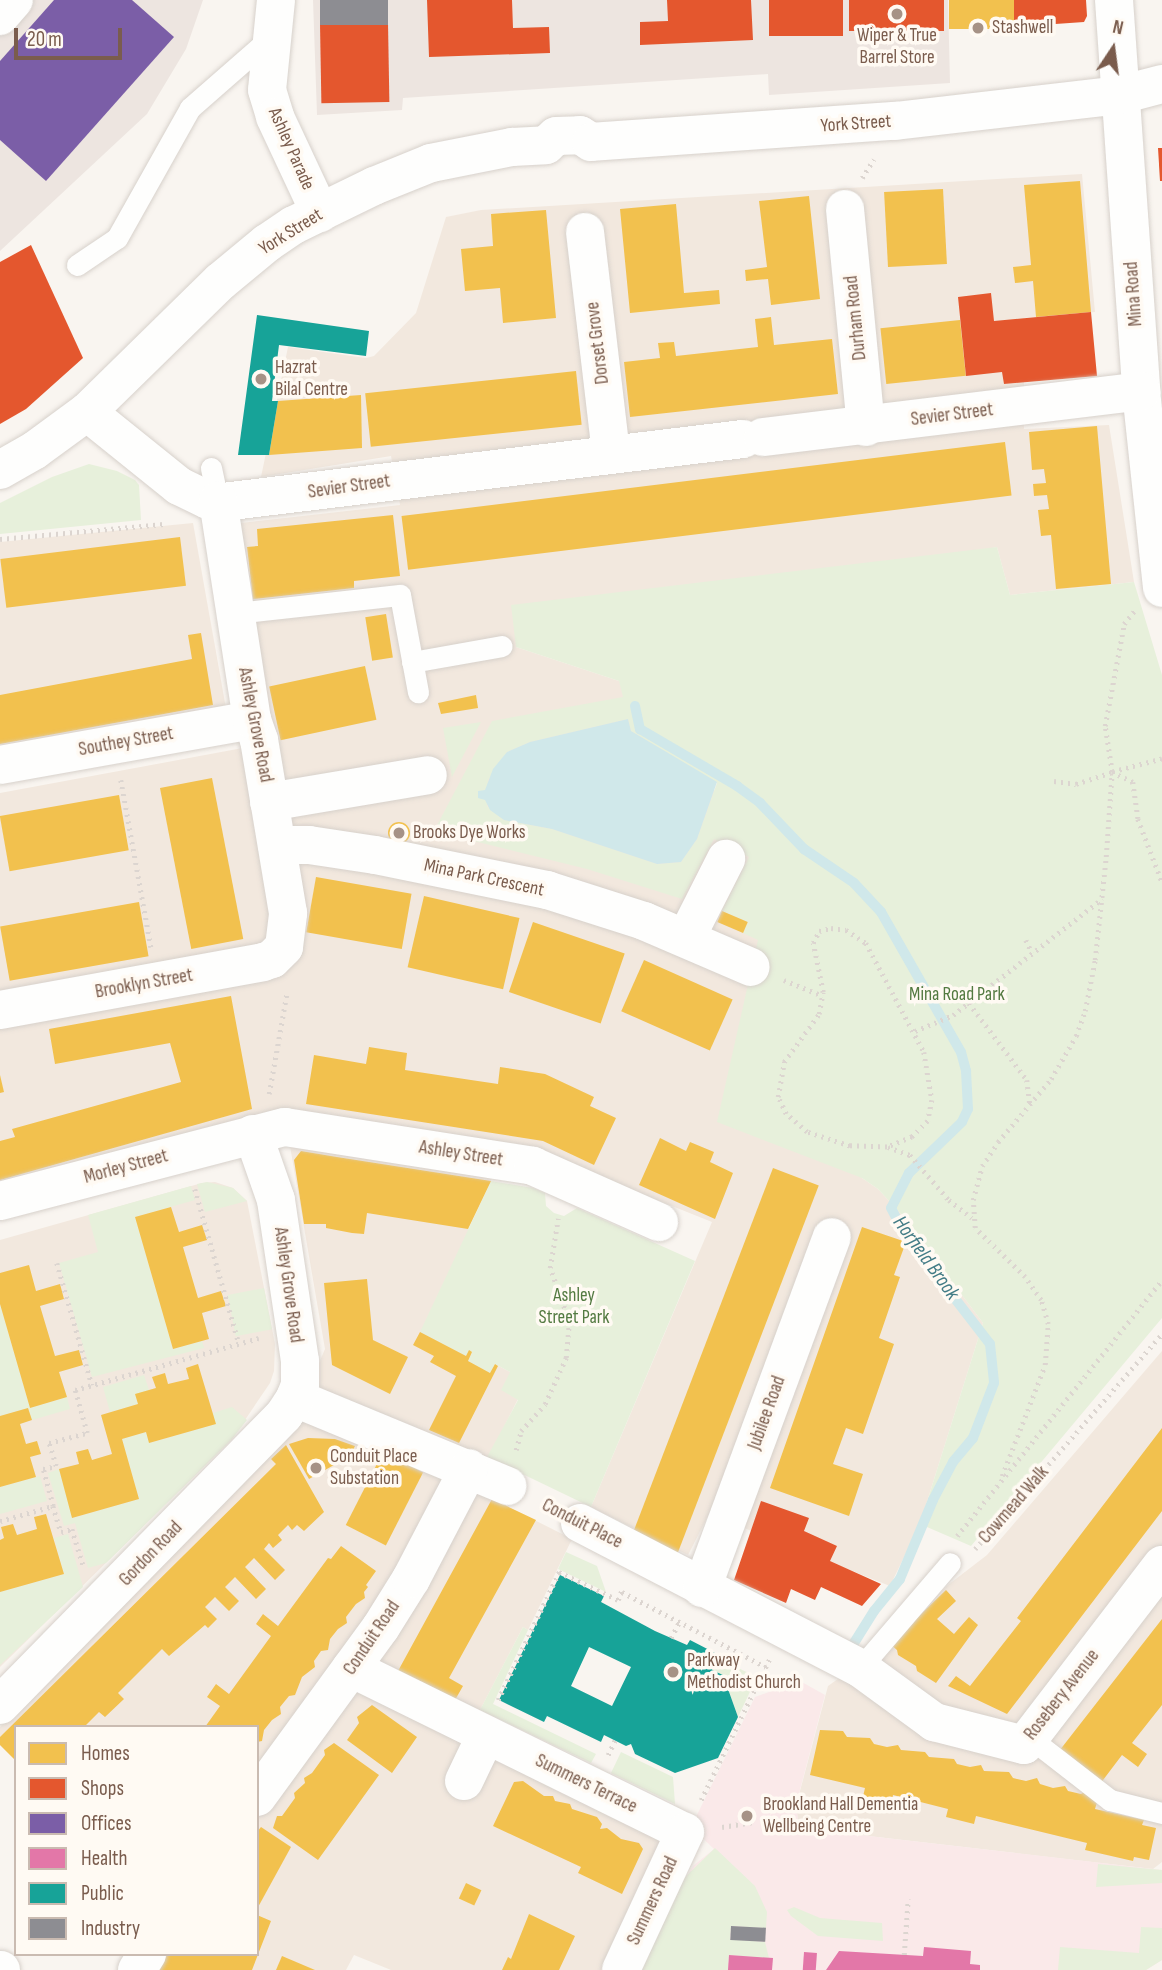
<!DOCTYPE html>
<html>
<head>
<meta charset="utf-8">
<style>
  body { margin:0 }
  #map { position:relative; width:1162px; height:1970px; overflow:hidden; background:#f9f5f0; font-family:"Sofia Sans Condensed",sans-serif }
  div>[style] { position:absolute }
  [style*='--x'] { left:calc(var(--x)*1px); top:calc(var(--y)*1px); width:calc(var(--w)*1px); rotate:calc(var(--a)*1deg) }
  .residential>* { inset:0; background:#f2e8de }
  .industrial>* { inset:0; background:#ede5e0 }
  .medical>* { inset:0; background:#fae9e9 }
  .green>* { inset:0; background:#e7f0db; transform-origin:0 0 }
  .water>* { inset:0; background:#d0e8ea }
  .homes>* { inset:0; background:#f2c14e; transform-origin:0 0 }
  .round { border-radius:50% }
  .shops>* { inset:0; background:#e4572e; transform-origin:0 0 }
  .offices>* { inset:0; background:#7b5ea7 }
  .health>* { inset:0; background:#e377a8; transform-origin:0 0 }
  .public>* { inset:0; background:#17a398 }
  .industry>* { inset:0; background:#8d8d92; transform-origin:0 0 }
  .stream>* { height:10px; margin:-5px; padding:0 5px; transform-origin:5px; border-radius:5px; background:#d0e8ea }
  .path>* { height:4.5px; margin-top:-2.25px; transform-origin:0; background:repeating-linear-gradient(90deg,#dcd5d0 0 2px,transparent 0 7px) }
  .roads { filter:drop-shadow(0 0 2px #d7d1cb) drop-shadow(0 0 2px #d7d1cb) }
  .lane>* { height:21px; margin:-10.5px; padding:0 10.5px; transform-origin:10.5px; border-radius:10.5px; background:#fefefd }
  .street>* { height:38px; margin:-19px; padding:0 19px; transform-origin:19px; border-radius:19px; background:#fefefd }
  .secondary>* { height:38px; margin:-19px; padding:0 19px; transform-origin:19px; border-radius:19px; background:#fefefd }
  .dots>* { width:19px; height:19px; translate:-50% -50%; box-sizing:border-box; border:4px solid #fffaf3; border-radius:50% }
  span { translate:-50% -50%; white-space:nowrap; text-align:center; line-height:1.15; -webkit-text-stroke:7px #fffaf3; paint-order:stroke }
  .poi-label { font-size:19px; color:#7a5c4d }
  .left { translate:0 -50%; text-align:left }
  .street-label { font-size:19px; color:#7a5c4d }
  .park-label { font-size:19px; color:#537a41 }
  .water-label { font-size:21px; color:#437c86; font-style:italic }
  .legend { position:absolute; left:14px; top:1725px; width:245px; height:231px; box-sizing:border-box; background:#fffaf3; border:2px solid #cabbb1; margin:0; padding:9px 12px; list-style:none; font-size:21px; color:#7a5c4d }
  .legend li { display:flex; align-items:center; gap:14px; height:35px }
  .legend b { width:35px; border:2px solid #cabbb1 }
  .north { position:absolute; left:1078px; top:14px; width:70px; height:70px; -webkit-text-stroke:5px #fffaf3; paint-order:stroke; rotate:13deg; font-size:19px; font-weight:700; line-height:28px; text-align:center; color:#7a5c4d }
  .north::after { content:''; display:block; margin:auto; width:24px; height:32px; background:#7a5c4d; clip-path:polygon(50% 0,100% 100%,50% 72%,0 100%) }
  .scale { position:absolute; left:14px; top:28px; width:108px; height:32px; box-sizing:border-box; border:4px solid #7a5c4d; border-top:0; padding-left:9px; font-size:21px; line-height:24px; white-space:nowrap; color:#7a5c4d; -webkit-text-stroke:5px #fffaf3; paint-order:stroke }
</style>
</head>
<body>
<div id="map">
  <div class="residential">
    <div style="clip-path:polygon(1082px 174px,1095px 312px,1024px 318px,1024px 429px,1109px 425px,1134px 582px,1010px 595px,997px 547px,516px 647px,619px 681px,776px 861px,862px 1178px,878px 1189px,903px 1216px,983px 1323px,920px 1524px,890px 1586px,709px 1514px,688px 1555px,591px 1507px,712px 1222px,547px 1156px,501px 1147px,491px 1181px,468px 1229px,469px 1350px,490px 1373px,495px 1364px,510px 1372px,518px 1399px,473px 1489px,572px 1539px,528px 1630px,523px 1627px,478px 1714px,678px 1815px,604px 1970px,391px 1970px,354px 1955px,346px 1970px,155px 1970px,166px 1954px,257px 1954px,257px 1727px,16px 1727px,16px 1761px,0 1745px,0 1727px,287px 1439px,325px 1349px,290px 1146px,0 1192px,0 793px,270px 743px,241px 523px,400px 505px,391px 456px,261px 477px,288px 347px,366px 358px,374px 356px,416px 313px,446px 217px,481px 210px)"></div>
    <div style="clip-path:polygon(193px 523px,227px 714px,0 756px,0 542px)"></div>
    <div style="clip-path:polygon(215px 1182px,233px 1188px,247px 1201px,275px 1344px,274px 1371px,270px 1383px,232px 1439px,0 1667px,0 1240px,202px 1183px)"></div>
    <div style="clip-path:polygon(1162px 1351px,1162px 1862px,1153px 1869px,799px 1828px,796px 1806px,828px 1686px,879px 1650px,948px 1585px,987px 1555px)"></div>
  </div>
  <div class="industrial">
    <div style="clip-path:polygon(0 0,203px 0,186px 49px,147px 114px,0 251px)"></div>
    <div style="clip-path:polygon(313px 0,948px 0,950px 83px,769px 95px,768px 74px,403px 98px,402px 110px,317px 115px)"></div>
  </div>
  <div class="medical">
    <div style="clip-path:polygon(800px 1681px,825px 1695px,796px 1805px,799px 1828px,1162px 1870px,1162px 1960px,1146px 1970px,636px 1970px,693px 1866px,714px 1849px,691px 1827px,755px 1697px)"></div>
  </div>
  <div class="green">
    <div style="clip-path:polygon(89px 464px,117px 471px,135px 480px,139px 485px,141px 520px,0 534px,0 503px,52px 477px)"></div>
    <div style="clip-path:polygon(evenodd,997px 547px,1010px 595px,1134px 582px,1162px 675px,1162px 1318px,971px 1546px,920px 1524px,983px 1323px,903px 1216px,878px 1189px,862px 1178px,717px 1122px,758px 940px,743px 933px,748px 922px,722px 911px,749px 857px,714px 839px,682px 899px,587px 869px,434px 831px,492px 721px,623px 697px,619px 681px,516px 647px,511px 605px,997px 547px,628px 719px,631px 731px,717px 783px,697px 839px,681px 862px,657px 864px,552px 829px,504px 820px,487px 806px,488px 780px,507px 752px,530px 742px,628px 719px)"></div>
    <div style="clip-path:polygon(481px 722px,452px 777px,443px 728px)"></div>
    <div style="clip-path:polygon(491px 1181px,533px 1188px,545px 1193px,546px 1206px,554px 1213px,564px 1216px,577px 1208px,695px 1261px,591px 1507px,487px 1457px,518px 1400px,501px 1390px,510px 1372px,495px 1364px,490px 1373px,468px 1361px,472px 1353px,470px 1351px,466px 1356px,420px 1332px)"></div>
    <div style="clip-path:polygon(207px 1182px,233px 1188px,247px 1201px,205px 1212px,197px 1184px)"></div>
    <div style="clip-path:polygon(191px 1186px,195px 1200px,135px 1217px,173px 1349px,202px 1341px,204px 1348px,92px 1377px,59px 1263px,98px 1252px,88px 1215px)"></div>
    <div style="left:264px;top:1288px;width:42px;height:37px;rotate:79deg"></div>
    <div style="clip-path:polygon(0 1304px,30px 1408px,67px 1397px,70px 1409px,32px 1420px,28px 1408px,0 1416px)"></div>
    <div style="clip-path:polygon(144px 1375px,149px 1390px,138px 1404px,110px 1412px,103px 1387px)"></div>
    <div style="clip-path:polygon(232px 1407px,247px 1420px,232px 1439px,106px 1563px,88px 1568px,75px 1523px,64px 1526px,48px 1473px,59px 1469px,73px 1518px,139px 1499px,122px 1439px,146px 1432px,150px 1443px,215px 1424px,213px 1413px)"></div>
    <div style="clip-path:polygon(40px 1476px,47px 1501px,0 1514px,0 1487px)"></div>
    <div style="clip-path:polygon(68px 1534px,83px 1587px,0 1665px,0 1592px,64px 1574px,54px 1538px)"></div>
    <div style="clip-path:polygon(566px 1552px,597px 1566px,606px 1592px,558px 1569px)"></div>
    <div style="clip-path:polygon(523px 1627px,528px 1630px,493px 1704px,596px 1754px,591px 1763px,480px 1710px)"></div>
    <div style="clip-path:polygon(717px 1658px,757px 1677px,738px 1717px,723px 1675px,712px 1670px)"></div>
    <div style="clip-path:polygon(621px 1752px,673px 1777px,675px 1804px,611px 1773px)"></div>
    <div style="clip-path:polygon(715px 1848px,755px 1886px,767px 1912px,766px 1928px,731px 1926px,730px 1939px,765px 1942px,769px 1958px,729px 1955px,728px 1970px,636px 1970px,682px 1880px)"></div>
    <div style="clip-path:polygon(1098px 1864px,1162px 1870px,1162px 1883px,1096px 1887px)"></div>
    <div style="clip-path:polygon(794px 1907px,820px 1918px,882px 1923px,883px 1941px,818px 1936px,791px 1916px,787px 1910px)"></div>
    <div style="clip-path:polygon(1141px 1927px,1162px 1928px,1162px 1960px,1146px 1970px,1058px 1970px,1060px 1947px,1139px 1953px)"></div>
  </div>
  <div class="water">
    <div style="clip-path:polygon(628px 719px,631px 731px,717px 782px,697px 839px,681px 862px,657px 864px,552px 829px,504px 820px,490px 810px,485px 800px,478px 798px,478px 791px,485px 790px,493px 769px,507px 752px,530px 742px)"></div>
  </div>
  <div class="homes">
    <div style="left:949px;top:0;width:65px;height:29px"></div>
    <div style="clip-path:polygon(1080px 181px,1091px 312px,1036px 317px,1033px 281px,1015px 283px,1013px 267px,1031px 265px,1024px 185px)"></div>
    <div style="left:943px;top:189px;width:75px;height:59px;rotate:87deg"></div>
    <div style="clip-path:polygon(809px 196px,820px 299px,771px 305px,768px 279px,746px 281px,745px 270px,767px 267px,759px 201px)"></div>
    <div style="clip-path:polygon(676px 204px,684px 293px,719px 290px,720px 304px,630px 313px,620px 209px)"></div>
    <div style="clip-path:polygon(546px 210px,556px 318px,503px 323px,500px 288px,465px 291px,461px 249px,493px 246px,491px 214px)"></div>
    <div style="clip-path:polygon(771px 317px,774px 345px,832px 339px,838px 394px,630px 417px,624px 362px,660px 358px,658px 343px,674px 342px,676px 356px,758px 347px,755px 319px)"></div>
    <div style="left:960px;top:320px;width:56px;height:80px;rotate:84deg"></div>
    <div style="left:576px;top:371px;width:54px;height:212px;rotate:84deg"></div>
    <div style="clip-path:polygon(361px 395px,362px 448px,269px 455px,278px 401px)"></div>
    <div style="clip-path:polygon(1097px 426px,1111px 584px,1056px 589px,1051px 535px,1041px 536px,1038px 510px,1049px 509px,1047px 495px,1034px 496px,1033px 484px,1046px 483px,1044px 469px,1032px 470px,1029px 432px)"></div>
    <div style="left:1005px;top:442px;width:54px;height:608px;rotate:83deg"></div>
    <div style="clip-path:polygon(393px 515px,400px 576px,354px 581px,354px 588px,253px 599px,247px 547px,258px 546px,257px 529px)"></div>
    <div style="left:180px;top:537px;width:49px;height:181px;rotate:83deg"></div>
    <div style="left:386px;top:614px;width:44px;height:21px;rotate:81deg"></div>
    <div style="clip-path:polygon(201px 633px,213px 705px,0 744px,0 695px,192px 659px,188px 635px)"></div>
    <div style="left:365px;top:666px;width:55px;height:98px;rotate:78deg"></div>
    <div style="clip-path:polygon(476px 695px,478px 708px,441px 714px,438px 703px)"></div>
    <div style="left:212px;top:778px;width:164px;height:53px;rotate:79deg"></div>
    <div style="left:119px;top:795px;width:56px;height:121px;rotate:80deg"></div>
    <div class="round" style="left:388px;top:822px;width:22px;height:22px"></div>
    <div style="left:316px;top:877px;width:97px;height:56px;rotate:10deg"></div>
    <div style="left:424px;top:896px;width:98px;height:73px;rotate:13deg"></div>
    <div style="left:139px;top:902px;width:55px;height:141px;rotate:80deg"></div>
    <div style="left:722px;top:911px;width:28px;height:12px;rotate:23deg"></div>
    <div style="left:533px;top:922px;width:97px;height:74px;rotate:19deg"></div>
    <div style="left:644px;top:960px;width:97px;height:56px;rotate:24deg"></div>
    <div style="clip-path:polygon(231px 996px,252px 1109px,0 1180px,0 1141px,15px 1137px,12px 1129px,181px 1082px,170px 1043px,55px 1064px,49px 1029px)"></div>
    <div style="clip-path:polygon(369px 1047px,407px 1053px,405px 1070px,471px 1080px,498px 1084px,500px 1067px,545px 1074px,594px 1097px,590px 1106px,616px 1118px,594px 1165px,543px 1141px,306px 1104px,314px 1055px,366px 1064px)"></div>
    <div style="clip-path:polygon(0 1075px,4px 1092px,0 1093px)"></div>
    <div style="clip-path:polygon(660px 1138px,686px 1151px,690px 1142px,714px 1152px,710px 1162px,733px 1173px,715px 1219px,639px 1185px)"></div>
    <div style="clip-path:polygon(301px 1151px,337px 1157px,491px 1181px,468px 1229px,367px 1213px,364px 1234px,352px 1233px,326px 1228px,326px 1224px,304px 1224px,294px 1160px)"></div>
    <div style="left:773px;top:1168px;width:49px;height:393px;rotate:21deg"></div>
    <div style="clip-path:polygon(171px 1207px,179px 1232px,202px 1225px,207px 1240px,183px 1247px,198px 1298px,221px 1291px,226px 1306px,202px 1313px,209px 1339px,173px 1349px,135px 1217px)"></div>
    <div style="clip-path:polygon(862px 1227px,906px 1242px,894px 1275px,900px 1277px,879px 1338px,894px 1344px,863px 1434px,846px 1428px,833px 1464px,863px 1474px,849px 1516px,770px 1488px)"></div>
    <div style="clip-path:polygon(29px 1265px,36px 1291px,60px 1284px,64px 1299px,40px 1306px,55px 1356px,79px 1350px,83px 1365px,59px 1372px,67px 1397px,30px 1408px,0 1304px,0 1273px)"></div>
    <div style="clip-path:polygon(367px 1279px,373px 1340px,408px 1357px,390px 1394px,332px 1365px,324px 1283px)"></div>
    <div style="clip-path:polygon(420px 1332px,466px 1356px,469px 1350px,472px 1352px,468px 1361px,490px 1373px,495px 1364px,498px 1366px,459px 1443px,429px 1430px,456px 1376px,430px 1362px,434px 1356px,413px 1345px)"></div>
    <div style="clip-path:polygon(198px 1364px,216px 1424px,149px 1443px,146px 1432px,122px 1439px,139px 1499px,72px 1518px,59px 1469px,79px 1464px,76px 1452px,88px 1449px,92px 1460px,112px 1454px,101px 1415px,138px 1404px,135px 1394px,156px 1388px,152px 1377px,165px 1373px,168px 1384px,189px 1379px,186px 1368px)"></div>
    <div style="clip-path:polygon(28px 1408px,32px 1420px,20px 1424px,26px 1444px,37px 1441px,41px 1454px,30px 1457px,36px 1477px,0 1487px,0 1416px)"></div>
    <div style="clip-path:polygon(1162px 1428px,1162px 1511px,1007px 1714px,948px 1686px,956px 1676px,970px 1686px,1021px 1621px,1017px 1618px)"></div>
    <div style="clip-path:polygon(308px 1438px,335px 1439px,355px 1446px,350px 1456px,309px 1479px,289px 1444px)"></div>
    <div style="clip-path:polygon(286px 1445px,324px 1512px,304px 1531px,297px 1525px,292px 1530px,288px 1525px,278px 1535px,282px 1540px,273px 1548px,269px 1543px,264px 1549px,285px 1570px,275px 1580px,254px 1558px,245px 1567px,266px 1589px,256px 1599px,235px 1577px,225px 1587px,239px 1601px,229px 1611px,215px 1597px,205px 1607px,217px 1619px,208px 1628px,205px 1625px,169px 1656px,162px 1649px,118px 1693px,124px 1699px,105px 1717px,99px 1712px,84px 1727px,16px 1727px,16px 1761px,0 1745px,0 1737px,276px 1464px,271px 1459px)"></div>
    <div style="left:383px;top:1452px;width:45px;height:82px;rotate:27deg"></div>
    <div style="clip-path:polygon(492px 1499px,536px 1520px,449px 1678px,463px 1686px,455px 1700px,398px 1671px)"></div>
    <div style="clip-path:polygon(46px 1514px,64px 1574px,0 1592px,0 1540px,4px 1538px,1px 1527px,13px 1524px,17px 1535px,37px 1529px,34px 1517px)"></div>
    <div style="clip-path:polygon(341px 1546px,376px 1571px,366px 1585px,368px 1587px,364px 1592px,365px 1598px,356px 1604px,346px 1617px,347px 1623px,338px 1629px,330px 1639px,328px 1650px,321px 1651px,314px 1661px,315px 1667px,302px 1677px,295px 1695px,289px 1696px,280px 1707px,281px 1714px,272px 1720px,264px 1730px,262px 1741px,257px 1742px,257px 1727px,205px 1727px,220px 1706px,207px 1697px,216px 1684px,229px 1694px,271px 1636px,256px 1624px,263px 1614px,278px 1626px,328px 1558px,331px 1559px)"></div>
    <div style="clip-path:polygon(946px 1590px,956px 1601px,937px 1619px,954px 1634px,969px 1617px,978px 1625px,936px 1683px,917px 1671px,916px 1666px,898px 1655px,897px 1650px,890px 1644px)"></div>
    <div style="clip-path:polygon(1162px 1619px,1162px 1705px,1132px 1743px,1147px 1754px,1138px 1767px,1122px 1755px,1097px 1788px,1056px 1755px)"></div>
    <div style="clip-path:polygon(372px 1705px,417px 1737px,392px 1773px,347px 1740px,359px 1723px,357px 1717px)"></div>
    <div style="clip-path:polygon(820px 1730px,843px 1731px,847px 1737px,870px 1738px,874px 1744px,887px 1747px,898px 1745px,901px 1750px,925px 1752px,929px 1757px,954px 1759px,957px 1764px,970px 1767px,981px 1765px,984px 1771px,1009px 1772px,1013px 1778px,1026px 1781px,1037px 1778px,1040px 1784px,1053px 1788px,1065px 1786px,1068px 1791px,1081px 1794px,1086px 1791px,1098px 1799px,1095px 1809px,1144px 1820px,1142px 1825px,1156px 1828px,1149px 1860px,1134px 1857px,1133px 1861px,1085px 1850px,1087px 1843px,976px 1816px,974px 1824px,946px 1817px,948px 1809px,893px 1795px,889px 1812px,861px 1805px,865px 1788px,810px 1775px)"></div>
    <div style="clip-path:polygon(334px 1743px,379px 1775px,318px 1860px,273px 1828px,277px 1816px,282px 1816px,295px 1798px,294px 1793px,305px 1783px,304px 1778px,312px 1773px,325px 1755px,324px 1750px)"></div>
    <div style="clip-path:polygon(523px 1781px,544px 1796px,553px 1796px,555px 1801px,570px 1804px,572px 1809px,597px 1817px,602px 1824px,600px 1829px,607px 1828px,621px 1839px,639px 1843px,643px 1849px,622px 1894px,578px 1873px,581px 1867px,493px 1826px,514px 1782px)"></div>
    <div style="clip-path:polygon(261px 1827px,291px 1847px,257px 1909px,257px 1832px)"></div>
    <div style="left:466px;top:1883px;width:17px;height:17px;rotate:25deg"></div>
    <div style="clip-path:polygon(529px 1914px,575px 1936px,559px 1970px,502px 1970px,508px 1957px,511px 1959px)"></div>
    <div style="clip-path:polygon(257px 1915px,271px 1921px,252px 1970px,156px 1970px,168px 1954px,257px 1954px)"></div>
    <div style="clip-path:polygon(282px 1956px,315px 1970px,276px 1970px)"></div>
  </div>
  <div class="shops">
    <div style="clip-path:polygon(427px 0,512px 0,513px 28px,549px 27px,550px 53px,429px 57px)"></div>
    <div style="clip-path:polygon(667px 0,751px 0,753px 40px,640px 45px,640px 22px,668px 21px)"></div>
    <div style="left:769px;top:0;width:74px;height:36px"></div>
    <div style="left:849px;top:0;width:95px;height:31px"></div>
    <div style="clip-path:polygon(1014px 0,1086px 0,1087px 16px,1084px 22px,1014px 27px)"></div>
    <div style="left:388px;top:23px;width:79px;height:68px;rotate:89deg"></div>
    <div style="clip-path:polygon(1158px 148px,1162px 148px,1162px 181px,1160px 181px)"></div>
    <div style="clip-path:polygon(31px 245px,83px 358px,26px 409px,0 424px,0 262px)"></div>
    <div style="clip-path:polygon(991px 293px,994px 321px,1091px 312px,1097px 376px,1004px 384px,1002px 372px,966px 376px,958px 297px)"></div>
    <div style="clip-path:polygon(761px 1501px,809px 1518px,804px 1531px,837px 1546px,830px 1561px,881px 1584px,862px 1606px,821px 1587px,815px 1600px,791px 1589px,786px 1603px,734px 1580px)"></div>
  </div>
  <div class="offices">
    <div style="clip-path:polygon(54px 0,132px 0,174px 37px,46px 181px,0 140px,0 61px)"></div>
  </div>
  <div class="health">
    <div style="clip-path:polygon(924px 1947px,971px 1951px,970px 1964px,980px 1965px,980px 1970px,826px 1970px,839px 1951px,923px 1956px)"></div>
    <div style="left:804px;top:1952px;width:13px;height:18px;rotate:4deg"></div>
    <div style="clip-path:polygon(729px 1955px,773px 1958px,772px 1970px,728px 1970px)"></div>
  </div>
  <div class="public">
    <div style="clip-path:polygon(257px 315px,369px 331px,366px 356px,279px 345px,272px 401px,278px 401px,269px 455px,238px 455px)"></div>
    <div style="clip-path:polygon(evenodd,560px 1575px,604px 1596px,601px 1602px,655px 1631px,687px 1645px,690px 1640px,719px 1655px,712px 1670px,723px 1675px,738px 1717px,718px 1758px,675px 1773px,635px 1754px,631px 1744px,626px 1746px,604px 1735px,601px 1742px,547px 1716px,544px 1722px,499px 1700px,560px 1575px,589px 1647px,631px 1667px,612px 1706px,571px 1686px,589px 1647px)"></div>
  </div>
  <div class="industry">
    <div style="left:320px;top:0;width:68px;height:25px"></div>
    <div style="left:731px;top:1926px;width:35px;height:14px;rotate:3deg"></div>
  </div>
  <div class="stream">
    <div style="--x:635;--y:706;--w:24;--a:78"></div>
    <div style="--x:640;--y:729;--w:113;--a:30.4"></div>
    <div style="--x:737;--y:786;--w:29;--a:36"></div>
    <div style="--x:760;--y:803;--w:64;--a:46.3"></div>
    <div style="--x:804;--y:849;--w:60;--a:34.2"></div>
    <div style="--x:854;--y:883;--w:40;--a:47"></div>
    <div style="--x:881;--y:912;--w:161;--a:60.3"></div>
    <div style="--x:961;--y:1052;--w:20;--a:75"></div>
    <div style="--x:966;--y:1071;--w:38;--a:87"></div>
    <div style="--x:968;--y:1109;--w:14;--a:115"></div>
    <div style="--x:962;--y:1122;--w:74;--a:136.1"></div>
    <div style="--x:909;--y:1173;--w:39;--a:117"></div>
    <div style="--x:891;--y:1208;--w:30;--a:62"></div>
    <div style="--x:905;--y:1234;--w:139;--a:52.3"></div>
    <div style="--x:990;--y:1344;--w:39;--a:84"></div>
    <div style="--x:994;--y:1383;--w:59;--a:110.9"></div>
    <div style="--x:973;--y:1438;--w:31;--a:130"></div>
    <div style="--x:953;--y:1462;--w:43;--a:117.8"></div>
    <div style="--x:933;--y:1500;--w:86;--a:112.7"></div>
    <div style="--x:900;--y:1579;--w:41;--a:129.1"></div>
    <div style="--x:874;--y:1611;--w:38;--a:122"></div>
  </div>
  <div class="path">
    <div style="--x:862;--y:178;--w:22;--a:-58"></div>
    <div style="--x:0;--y:539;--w:167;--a:-5.2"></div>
    <div style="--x:1162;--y:759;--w:52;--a:165.4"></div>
    <div style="--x:1112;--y:772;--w:23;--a:25"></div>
    <div style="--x:1133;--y:782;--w:37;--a:82"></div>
    <div style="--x:1138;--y:819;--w:67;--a:69.1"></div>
    <div style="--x:121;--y:780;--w:170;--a:79.8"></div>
    <div style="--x:1054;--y:781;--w:22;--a:8"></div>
    <div style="--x:1076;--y:784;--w:38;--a:-18"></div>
    <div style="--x:831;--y:928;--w:15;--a:8"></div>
    <div style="--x:846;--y:930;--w:24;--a:33"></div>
    <div style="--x:866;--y:943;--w:123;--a:62"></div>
    <div style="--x:924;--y:1052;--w:49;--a:80.5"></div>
    <div style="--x:932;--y:1100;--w:21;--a:101"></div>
    <div style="--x:928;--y:1121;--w:23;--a:135"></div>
    <div style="--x:912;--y:1137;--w:27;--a:158"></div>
    <div style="--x:887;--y:1147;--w:37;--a:-178"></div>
    <div style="--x:850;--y:1146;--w:45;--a:-162"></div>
    <div style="--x:807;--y:1132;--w:28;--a:-139"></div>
    <div style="--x:786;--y:1114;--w:19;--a:-115"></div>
    <div style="--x:778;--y:1097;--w:36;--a:-80"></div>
    <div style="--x:784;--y:1062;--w:59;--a:-53.9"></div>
    <div style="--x:819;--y:1014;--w:22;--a:-80"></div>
    <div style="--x:823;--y:992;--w:50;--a:-101.5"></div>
    <div style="--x:813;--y:943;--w:13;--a:-63"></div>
    <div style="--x:819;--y:931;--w:12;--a:-14"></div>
    <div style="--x:1026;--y:940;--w:14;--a:65"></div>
    <div style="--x:784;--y:980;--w:42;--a:22.3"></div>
    <div style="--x:969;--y:1003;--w:96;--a:53"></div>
    <div style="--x:1027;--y:1080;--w:26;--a:83"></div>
    <div style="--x:915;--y:1031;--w:41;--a:-22.8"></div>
    <div style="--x:953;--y:1015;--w:189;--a:-37.9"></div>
    <div style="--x:269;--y:1094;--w:104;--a:-80"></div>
    <div style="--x:888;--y:1147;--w:23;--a:20"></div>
    <div style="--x:910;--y:1155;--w:60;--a:49.1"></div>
    <div style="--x:949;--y:1200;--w:29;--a:38"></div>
    <div style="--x:195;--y:1189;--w:160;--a:74.1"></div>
    <div style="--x:57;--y:1263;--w:127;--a:74"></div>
    <div style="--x:516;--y:1450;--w:20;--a:-75"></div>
    <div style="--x:521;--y:1431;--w:36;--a:-48"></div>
    <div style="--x:545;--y:1404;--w:51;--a:-65.5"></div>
    <div style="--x:566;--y:1358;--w:37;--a:-85"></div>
    <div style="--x:569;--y:1321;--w:56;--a:-109.7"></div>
    <div style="--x:550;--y:1268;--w:50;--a:-80.7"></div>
    <div style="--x:1002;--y:1476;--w:119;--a:-68.8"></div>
    <div style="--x:1045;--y:1365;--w:41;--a:-85.8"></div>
    <div style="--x:1048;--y:1324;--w:25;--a:-106"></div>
    <div style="--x:1041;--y:1300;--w:28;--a:-125"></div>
    <div style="--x:1025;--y:1277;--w:70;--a:-135.6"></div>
    <div style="--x:975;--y:1228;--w:28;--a:-94"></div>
    <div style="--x:973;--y:1200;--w:35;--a:-75"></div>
    <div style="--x:982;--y:1166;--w:29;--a:-56"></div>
    <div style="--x:998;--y:1142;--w:82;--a:-49.9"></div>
    <div style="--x:1051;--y:1079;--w:50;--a:-59.8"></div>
    <div style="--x:1076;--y:1036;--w:27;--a:-70"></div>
    <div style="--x:1085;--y:1011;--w:52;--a:-78.9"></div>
    <div style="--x:1095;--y:960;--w:104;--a:-83.9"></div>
    <div style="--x:1106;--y:857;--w:85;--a:-86"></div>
    <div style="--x:1112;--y:772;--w:47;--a:-98.7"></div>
    <div style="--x:1105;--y:726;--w:104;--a:-79.4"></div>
    <div style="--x:1124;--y:624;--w:18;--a:-52"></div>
    <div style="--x:53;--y:1506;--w:27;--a:73"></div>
    <div style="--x:61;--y:1532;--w:11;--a:-15"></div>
    <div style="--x:72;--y:1529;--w:41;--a:72.9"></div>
    <div style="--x:0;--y:1521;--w:55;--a:-15.8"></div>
    <div style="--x:53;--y:1506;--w:38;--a:-105"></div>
    <div style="--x:43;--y:1469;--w:13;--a:-13"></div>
    <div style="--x:56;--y:1466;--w:24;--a:-107"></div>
    <div style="--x:49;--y:1443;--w:39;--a:-15"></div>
    <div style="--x:87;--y:1433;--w:45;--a:-105.6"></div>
    <div style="--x:75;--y:1390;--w:191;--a:-15.8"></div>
    <div style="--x:957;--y:1536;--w:328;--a:-51.3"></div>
    <div style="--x:975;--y:1549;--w:285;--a:-49"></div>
    <div style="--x:622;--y:1592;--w:162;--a:27.5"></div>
    <div style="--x:671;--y:1638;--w:20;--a:-63"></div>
    <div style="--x:498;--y:1700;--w:142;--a:-64.5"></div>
    <div style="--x:559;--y:1572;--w:65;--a:25.4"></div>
    <div style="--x:618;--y:1600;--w:9;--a:-69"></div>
    <div style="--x:608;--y:1755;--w:17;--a:-65"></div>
    <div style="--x:701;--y:1800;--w:156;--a:-64.1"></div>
    <div style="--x:722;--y:1827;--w:33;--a:-9"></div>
    <div style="--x:904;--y:1955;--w:56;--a:-85.9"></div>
  </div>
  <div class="roads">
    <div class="lane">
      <div style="--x:77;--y:265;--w:48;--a:-34"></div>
      <div style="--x:117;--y:238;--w:149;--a:-60.7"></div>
      <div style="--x:190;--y:108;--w:108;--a:-41.2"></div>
      <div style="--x:211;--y:468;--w:34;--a:78"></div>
      <div style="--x:236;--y:613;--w:165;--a:-6.3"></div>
      <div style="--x:400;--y:595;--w:99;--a:79.5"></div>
      <div style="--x:412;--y:662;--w:91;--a:-10.1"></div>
      <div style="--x:860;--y:1668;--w:138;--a:-49.4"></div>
      <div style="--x:1030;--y:1738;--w:101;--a:37.8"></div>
      <div style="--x:1110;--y:1800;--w:54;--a:14"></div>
    </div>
    <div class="street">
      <div style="--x:276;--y:0;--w:90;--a:95.7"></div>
      <div style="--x:267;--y:90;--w:28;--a:73"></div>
      <div style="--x:275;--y:117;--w:106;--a:64.9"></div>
      <div style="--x:1114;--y:0;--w:392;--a:86"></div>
      <div style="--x:1141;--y:391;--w:198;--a:83.9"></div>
      <div style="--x:0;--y:16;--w:21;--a:-49"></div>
      <div style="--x:845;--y:209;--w:219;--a:84.5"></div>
      <div style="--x:585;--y:232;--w:224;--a:83.3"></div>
      <div style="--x:87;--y:412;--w:118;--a:38.8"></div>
      <div style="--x:179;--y:486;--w:32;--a:26"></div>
      <div style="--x:208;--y:500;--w:15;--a:8"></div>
      <div style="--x:223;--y:502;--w:524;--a:-6.91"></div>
      <div style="--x:763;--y:437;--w:381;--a:-6.9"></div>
      <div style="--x:0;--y:470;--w:40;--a:-29.7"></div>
      <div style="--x:35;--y:450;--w:64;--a:-36.2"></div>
      <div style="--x:87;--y:412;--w:187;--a:-44.4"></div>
      <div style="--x:221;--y:281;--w:60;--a:-39.6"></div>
      <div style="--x:267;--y:243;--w:32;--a:-34"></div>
      <div style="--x:294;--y:225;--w:89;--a:-26"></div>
      <div style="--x:374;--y:186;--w:61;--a:-22"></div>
      <div style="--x:431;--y:163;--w:83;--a:-11.2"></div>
      <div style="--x:512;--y:147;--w:34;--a:-3"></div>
      <div style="--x:546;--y:145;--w:13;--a:-42"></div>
      <div style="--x:556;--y:136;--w:24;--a:-2"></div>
      <div style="--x:580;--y:135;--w:13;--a:32"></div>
      <div style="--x:591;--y:142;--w:305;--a:-4"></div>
      <div style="--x:895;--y:121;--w:226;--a:-6.6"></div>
      <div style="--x:1120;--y:95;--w:43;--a:-14.7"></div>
      <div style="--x:0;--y:765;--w:256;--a:-10.1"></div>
      <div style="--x:269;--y:802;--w:161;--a:-9.6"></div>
      <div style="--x:277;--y:845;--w:32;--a:0"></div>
      <div style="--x:309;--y:845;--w:67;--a:8.6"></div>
      <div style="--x:375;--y:855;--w:176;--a:11.5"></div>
      <div style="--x:547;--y:890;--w:102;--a:17.7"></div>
      <div style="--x:644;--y:921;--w:116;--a:23.3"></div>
      <div style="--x:686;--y:938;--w:89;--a:-63.1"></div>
      <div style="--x:0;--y:1010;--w:267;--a:-10.3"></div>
      <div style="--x:263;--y:962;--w:9;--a:-18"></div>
      <div style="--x:272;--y:959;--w:17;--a:-45"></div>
      <div style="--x:284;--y:947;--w:34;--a:-83"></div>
      <div style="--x:288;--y:913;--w:175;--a:-99.5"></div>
      <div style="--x:259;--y:740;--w:21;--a:-109"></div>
      <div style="--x:252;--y:720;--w:222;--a:-98.8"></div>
      <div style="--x:0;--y:1201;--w:294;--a:-14.6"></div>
      <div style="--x:285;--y:1127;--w:251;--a:8.9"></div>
      <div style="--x:533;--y:1166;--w:138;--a:24"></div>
      <div style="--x:295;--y:1398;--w:230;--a:22.5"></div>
      <div style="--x:580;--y:1523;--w:315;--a:27.4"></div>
      <div style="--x:860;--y:1668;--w:92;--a:36.1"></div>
      <div style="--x:934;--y:1722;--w:93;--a:14.3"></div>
      <div style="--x:1024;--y:1745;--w:227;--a:-52.5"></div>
      <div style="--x:702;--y:1588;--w:374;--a:-69.7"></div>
      <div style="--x:351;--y:1668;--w:372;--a:26.2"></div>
      <div style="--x:685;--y:1832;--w:152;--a:114.9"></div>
      <div style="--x:0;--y:1705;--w:406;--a:-45.6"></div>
      <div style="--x:284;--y:1415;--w:20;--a:-57"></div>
      <div style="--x:295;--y:1398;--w:14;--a:-69"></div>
      <div style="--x:300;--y:1385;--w:24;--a:-90"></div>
      <div style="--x:300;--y:1361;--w:163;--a:-98.5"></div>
      <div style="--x:276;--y:1200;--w:70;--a:-109.2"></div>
      <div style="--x:464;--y:1781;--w:51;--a:-64.4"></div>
      <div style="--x:257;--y:1797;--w:210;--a:-53.9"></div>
      <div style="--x:381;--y:1627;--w:57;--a:-58"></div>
      <div style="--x:411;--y:1579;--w:125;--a:-62.4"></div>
      <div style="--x:137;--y:1970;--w:19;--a:-58"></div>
    </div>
    <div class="secondary">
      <div style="--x:0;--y:1970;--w:1;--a:0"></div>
    </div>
  </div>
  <div class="dots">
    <div style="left:897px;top:14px;background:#a69286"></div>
    <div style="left:978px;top:28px;background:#a69286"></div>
    <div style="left:261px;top:379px;background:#a69286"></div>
    <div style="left:399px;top:833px;background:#a69286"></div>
    <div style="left:316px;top:1468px;background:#a69286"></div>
    <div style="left:673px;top:1672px;background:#a69286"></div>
    <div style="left:747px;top:1816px;background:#a69286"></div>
  </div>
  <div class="poi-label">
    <span class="left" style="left:992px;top:28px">Stashwell</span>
    <span style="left:897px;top:47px">Wiper &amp; True<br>Barrel Store</span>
    <span class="left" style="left:275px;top:379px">Hazrat<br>Bilal Centre</span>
    <span class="left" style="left:413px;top:833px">Brooks Dye Works</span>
    <span class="left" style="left:330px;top:1468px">Conduit Place<br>Substation</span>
    <span class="left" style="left:687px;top:1672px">Parkway<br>Methodist Church</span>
    <span class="left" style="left:763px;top:1816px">Brookland Hall Dementia<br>Wellbeing Centre</span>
  </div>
  <div class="street-label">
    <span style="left:856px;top:124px;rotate:-4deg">York Street</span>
    <span style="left:291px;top:149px;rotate:66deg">Ashley Parade</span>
    <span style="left:291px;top:232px;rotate:-32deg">York Street</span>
    <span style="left:1134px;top:294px;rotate:-94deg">Mina Road</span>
    <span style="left:856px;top:318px;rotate:-96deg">Durham Road</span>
    <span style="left:598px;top:343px;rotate:-97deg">Dorset Grove</span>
    <span style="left:952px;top:415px;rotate:-7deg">Sevier Street</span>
    <span style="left:349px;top:487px;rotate:-8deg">Sevier Street</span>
    <span style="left:255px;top:725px;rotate:79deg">Ashley Grove Road</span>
    <span style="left:126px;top:742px;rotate:-10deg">Southey Street</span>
    <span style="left:484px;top:878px;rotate:12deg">Mina Park Crescent</span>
    <span style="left:144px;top:984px;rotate:-10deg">Brooklyn Street</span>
    <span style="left:461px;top:1154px;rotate:9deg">Ashley Street</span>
    <span style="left:126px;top:1167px;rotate:-15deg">Morley Street</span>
    <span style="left:288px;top:1285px;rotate:82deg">Ashley Grove Road</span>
    <span style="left:767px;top:1413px;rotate:-70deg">Jubilee Road</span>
    <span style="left:1014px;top:1505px;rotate:-49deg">Cowmead Walk</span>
    <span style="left:582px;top:1524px;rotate:27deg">Conduit Place</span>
    <span style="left:151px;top:1554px;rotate:-46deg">Gordon Road</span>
    <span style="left:372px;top:1638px;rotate:-56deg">Conduit Road</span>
    <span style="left:1062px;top:1695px;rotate:-52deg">Rosebery Avenue</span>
    <span style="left:586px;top:1784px;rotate:26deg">Summers Terrace</span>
    <span style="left:653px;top:1901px;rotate:-65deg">Summers Road</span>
  </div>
  <div class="park-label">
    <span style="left:957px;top:995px">Mina Road Park</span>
    <span style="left:574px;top:1307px">Ashley<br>Street Park</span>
  </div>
  <div class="water-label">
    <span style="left:926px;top:1258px;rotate:54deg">Horfield Brook</span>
  </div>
  <ul class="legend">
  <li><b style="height:19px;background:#f2c14e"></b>Homes</li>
  <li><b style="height:19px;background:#e4572e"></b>Shops</li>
  <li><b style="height:19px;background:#7b5ea7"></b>Offices</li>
  <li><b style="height:19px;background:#e377a8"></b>Health</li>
  <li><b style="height:19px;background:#17a398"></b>Public</li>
  <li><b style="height:19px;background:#8d8d92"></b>Industry</li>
  </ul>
  <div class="north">N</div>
  <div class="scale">20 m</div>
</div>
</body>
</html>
